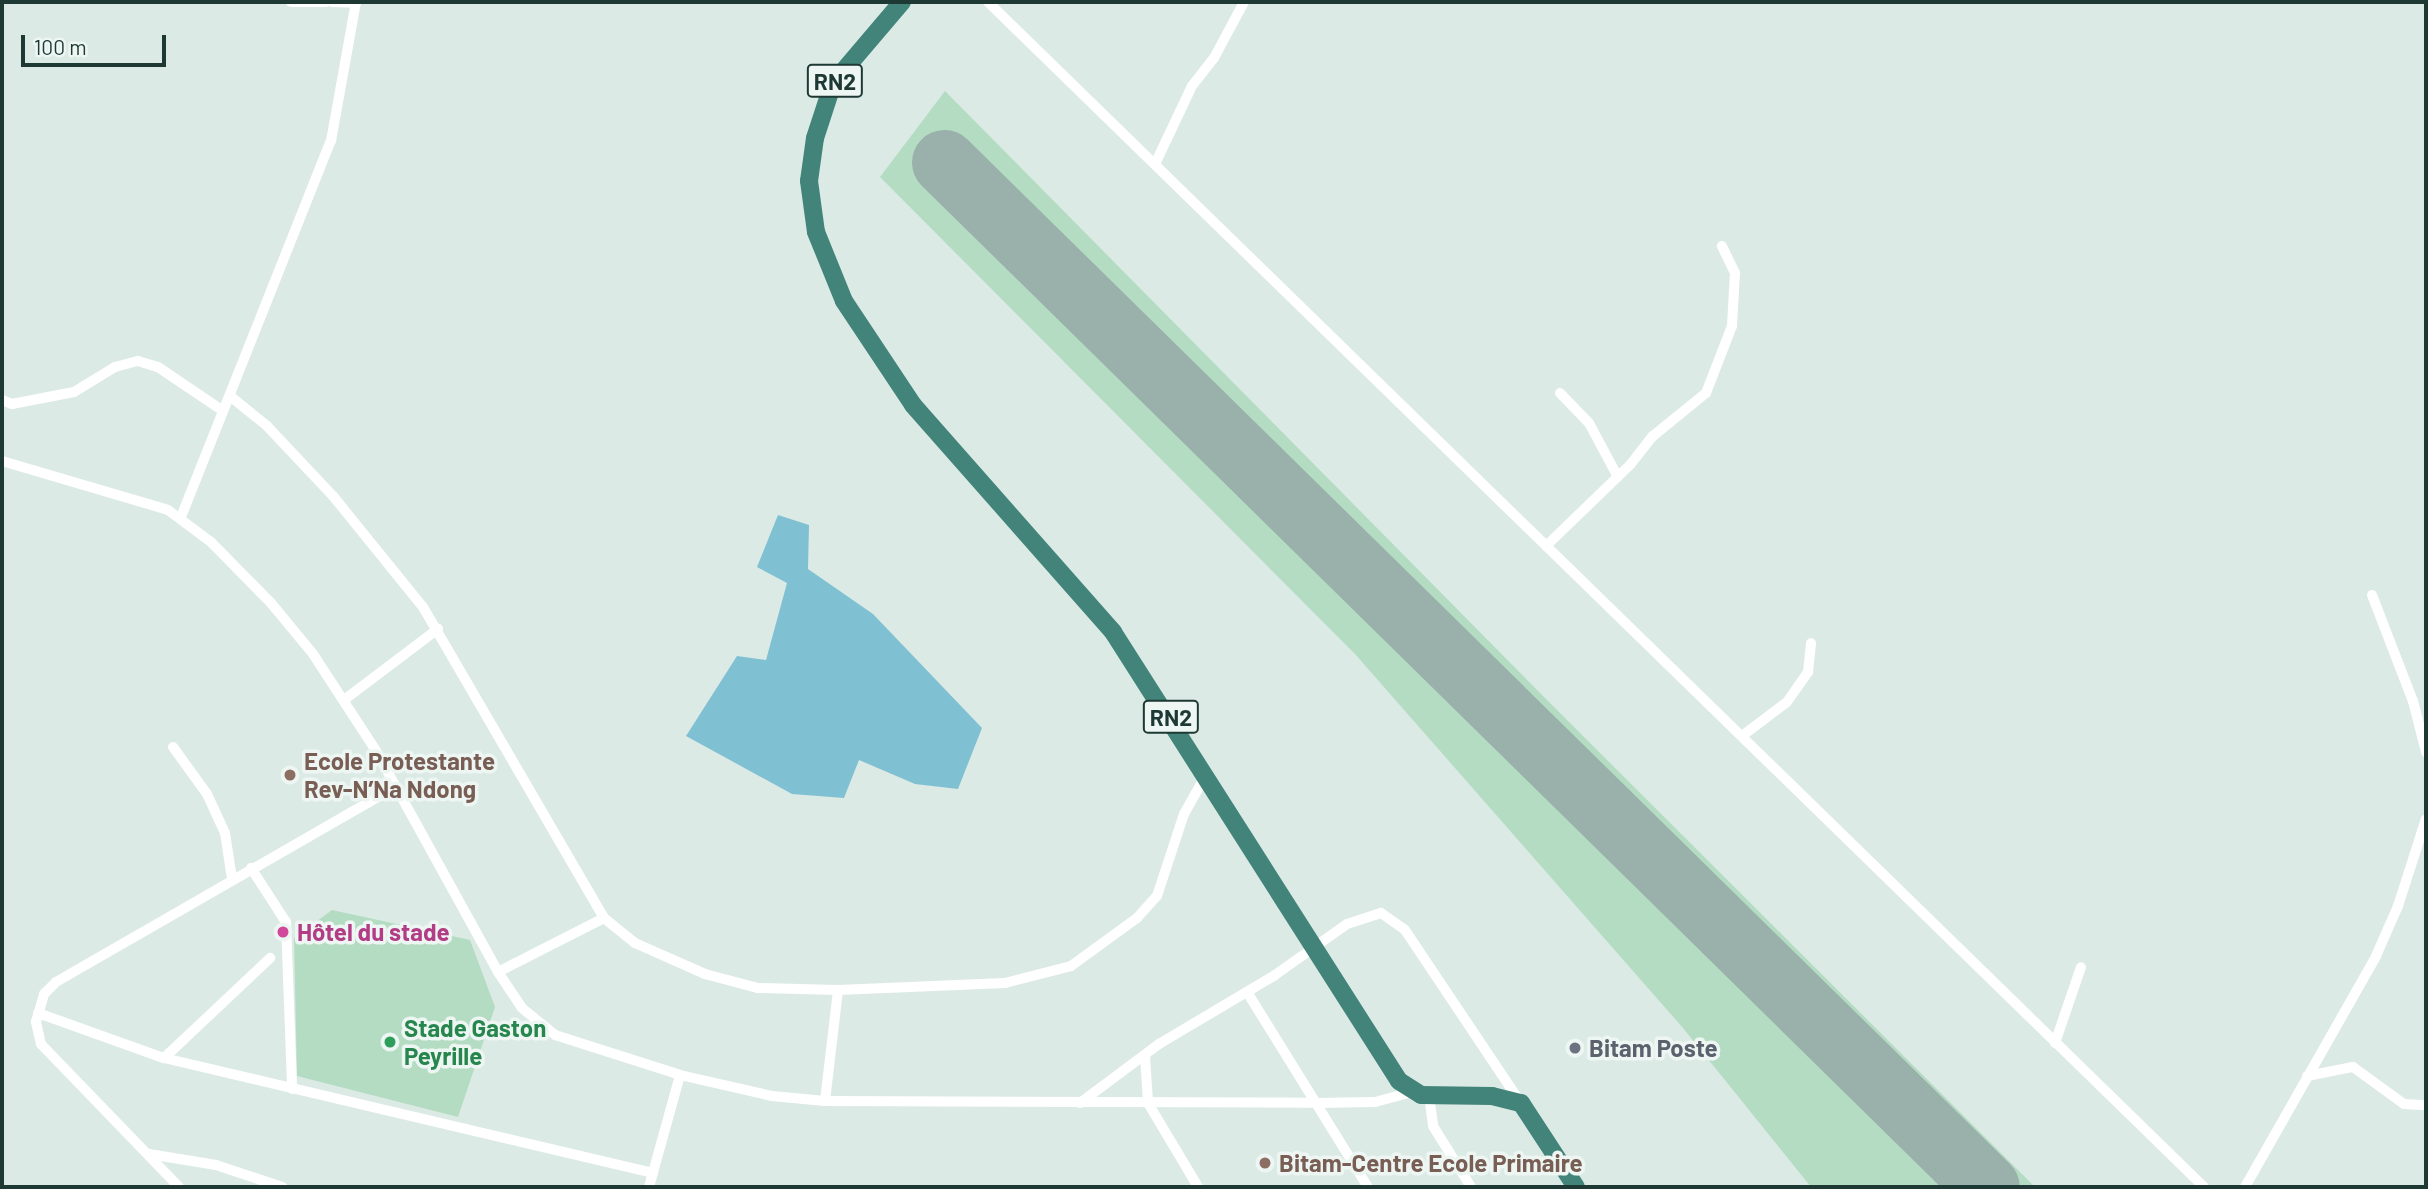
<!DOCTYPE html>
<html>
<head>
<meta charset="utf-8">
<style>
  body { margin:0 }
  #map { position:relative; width:2428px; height:1189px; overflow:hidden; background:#dceae5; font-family:Barlow,sans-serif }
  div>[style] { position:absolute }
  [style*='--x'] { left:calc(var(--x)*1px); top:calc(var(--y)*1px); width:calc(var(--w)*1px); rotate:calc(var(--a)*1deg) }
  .green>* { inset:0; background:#b3dcc2 }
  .water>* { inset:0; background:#80c0d3 }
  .runway>* { height:65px; margin:-32.5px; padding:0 32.5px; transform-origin:32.5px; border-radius:32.5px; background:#9ab0aa }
  .minor>* { height:10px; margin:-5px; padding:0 5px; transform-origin:5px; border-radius:5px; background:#fff }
  .trunk>* { height:18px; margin:-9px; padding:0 9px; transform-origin:9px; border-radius:9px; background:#43847a }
  .dots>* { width:19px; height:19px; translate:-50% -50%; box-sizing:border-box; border:4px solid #edf6f2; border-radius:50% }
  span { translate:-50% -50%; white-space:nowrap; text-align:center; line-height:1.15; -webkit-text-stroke:7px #edf6f2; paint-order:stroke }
  .shield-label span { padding:2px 5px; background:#edf6f2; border:2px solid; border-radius:5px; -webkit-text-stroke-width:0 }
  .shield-label { font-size:23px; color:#1e3934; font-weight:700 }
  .education-label { font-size:24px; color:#785e54; font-weight:700 }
  .left { translate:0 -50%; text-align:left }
  .hotel-label { font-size:24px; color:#b23c85; font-weight:700 }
  .leisure-label { font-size:24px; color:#27864d; font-weight:700 }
  .worship-label { font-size:24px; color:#5b616d; font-weight:700 }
  .frame { position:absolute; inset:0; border:4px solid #1e3934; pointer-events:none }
  .scale { position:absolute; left:21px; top:35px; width:145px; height:32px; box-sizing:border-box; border:4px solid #1e3934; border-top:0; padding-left:9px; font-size:21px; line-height:24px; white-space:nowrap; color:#1e3934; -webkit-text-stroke:5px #edf6f2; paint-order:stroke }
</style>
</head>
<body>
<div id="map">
  <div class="green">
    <div style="clip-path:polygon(945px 91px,1554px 707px,2035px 1187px,1811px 1187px,1683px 1028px,1355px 654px,880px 177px)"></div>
    <div style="clip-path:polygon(332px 910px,470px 940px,495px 1007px,458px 1117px,297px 1076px,294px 938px)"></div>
  </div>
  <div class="water">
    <div style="clip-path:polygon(778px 515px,809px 525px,808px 569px,873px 614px,982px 728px,958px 789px,915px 784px,859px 760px,844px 798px,792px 794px,686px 736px,737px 656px,766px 660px,787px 583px,757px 567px)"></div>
  </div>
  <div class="runway">
    <div style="--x:944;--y:162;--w:1462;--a:44.5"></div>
  </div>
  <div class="minor">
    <div style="--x:291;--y:2;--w:35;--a:0"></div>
    <div style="--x:332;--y:2;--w:24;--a:2"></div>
    <div style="--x:988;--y:2;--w:1698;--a:44.26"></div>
    <div style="--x:1156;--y:162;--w:84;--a:-64.7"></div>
    <div style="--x:1192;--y:86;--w:36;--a:-52"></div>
    <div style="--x:1214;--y:58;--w:64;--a:-61.8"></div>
    <div style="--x:1560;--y:393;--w:42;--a:46"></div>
    <div style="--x:1589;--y:423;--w:61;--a:61.8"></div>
    <div style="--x:230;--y:396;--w:48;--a:39"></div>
    <div style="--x:267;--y:426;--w:96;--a:46.7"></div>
    <div style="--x:333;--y:496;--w:143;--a:51"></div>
    <div style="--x:423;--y:607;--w:360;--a:59.8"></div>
    <div style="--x:604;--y:918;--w:40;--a:39"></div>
    <div style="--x:635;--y:943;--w:77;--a:23.9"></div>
    <div style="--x:705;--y:974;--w:55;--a:14.8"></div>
    <div style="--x:758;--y:988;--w:80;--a:1.4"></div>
    <div style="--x:838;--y:990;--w:167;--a:-2.4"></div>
    <div style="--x:1005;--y:983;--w:68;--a:-14.4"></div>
    <div style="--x:1071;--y:966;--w:82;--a:-36"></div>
    <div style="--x:1137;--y:918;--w:30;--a:-48"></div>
    <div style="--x:1157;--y:896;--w:86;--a:-71.8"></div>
    <div style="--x:1184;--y:814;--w:47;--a:-60.7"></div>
    <div style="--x:2;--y:400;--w:11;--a:22"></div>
    <div style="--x:12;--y:404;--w:63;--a:-11"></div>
    <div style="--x:74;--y:392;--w:48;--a:-31.4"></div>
    <div style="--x:115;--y:367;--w:24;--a:-15"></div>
    <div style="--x:138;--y:361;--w:21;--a:17"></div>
    <div style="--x:158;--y:367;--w:78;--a:34.1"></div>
    <div style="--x:2;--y:461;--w:173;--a:16.4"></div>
    <div style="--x:168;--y:510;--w:54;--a:36.7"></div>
    <div style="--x:211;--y:542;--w:86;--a:45.5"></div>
    <div style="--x:271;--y:603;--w:66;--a:50.5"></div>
    <div style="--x:313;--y:654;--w:113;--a:56.9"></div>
    <div style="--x:375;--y:749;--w:255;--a:61.1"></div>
    <div style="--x:498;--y:972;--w:43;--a:56.3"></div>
    <div style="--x:522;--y:1008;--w:43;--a:39.3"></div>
    <div style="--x:555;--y:1035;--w:131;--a:17.7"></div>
    <div style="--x:680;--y:1075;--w:94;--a:12.9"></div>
    <div style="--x:772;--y:1096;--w:53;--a:5.4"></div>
    <div style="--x:825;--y:1101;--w:490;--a:0.2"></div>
    <div style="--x:1315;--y:1103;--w:60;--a:-1"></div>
    <div style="--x:1375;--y:1102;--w:39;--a:-15"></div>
    <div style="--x:181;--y:517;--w:405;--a:-68.3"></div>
    <div style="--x:331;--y:141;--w:141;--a:-79.8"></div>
    <div style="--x:1546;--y:546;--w:117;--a:-44"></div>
    <div style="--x:1630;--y:465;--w:37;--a:-52"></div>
    <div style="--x:1653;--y:436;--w:68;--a:-39.1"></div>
    <div style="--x:1706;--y:393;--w:72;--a:-68.8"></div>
    <div style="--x:1732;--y:326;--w:53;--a:-86.8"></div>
    <div style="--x:1735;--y:273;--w:30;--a:-116"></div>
    <div style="--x:2372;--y:595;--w:114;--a:68.9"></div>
    <div style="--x:2413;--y:701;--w:53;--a:75.7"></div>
    <div style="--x:344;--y:700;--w:118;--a:-37.1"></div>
    <div style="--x:1742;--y:736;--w:56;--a:-37.1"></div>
    <div style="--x:1787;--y:702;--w:37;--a:-55"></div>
    <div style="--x:1808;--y:672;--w:29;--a:-84"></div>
    <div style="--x:173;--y:747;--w:58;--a:54.1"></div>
    <div style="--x:207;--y:794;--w:43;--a:65.2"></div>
    <div style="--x:225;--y:833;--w:47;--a:81.3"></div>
    <div style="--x:251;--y:868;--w:64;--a:57.1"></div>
    <div style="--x:286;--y:922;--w:167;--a:87.9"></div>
    <div style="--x:498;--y:972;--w:119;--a:-27"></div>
    <div style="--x:1247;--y:992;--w:229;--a:58.2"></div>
    <div style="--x:38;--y:1013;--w:134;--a:19.7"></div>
    <div style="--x:164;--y:1058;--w:502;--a:13.23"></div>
    <div style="--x:2055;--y:1043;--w:80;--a:-71.1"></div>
    <div style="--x:1145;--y:1056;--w:47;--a:86.3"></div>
    <div style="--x:1148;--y:1103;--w:98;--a:59.2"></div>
    <div style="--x:164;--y:1058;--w:146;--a:-43.3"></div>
    <div style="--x:2307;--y:1076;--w:47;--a:-11.1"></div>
    <div style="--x:2353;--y:1067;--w:63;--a:36"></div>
    <div style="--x:2404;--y:1104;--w:22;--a:3"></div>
    <div style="--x:1429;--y:1096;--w:30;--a:82"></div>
    <div style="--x:1433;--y:1126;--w:72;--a:58.1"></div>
    <div style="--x:825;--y:1101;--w:112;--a:-83.3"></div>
    <div style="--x:1080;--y:1103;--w:99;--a:-36.8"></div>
    <div style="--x:1159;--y:1044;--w:135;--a:-30.7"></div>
    <div style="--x:1275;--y:975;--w:88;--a:-35.3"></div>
    <div style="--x:1347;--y:924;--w:36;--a:-18"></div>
    <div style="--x:1381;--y:913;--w:29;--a:35"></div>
    <div style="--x:1405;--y:930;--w:208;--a:56.2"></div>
    <div style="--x:149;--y:1154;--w:68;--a:9.3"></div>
    <div style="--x:216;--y:1165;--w:70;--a:18.4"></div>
    <div style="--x:179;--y:1187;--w:199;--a:-134"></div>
    <div style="--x:41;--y:1044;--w:23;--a:-103"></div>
    <div style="--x:36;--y:1022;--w:29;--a:-74"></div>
    <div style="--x:44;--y:994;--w:17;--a:-45"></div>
    <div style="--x:56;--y:982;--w:391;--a:-29.9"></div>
    <div style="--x:649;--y:1187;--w:116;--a:-74.5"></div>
    <div style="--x:2245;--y:1187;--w:266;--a:-60.4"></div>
    <div style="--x:2376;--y:956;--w:55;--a:-66.3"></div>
    <div style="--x:2398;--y:906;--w:91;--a:-72.2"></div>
  </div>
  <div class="trunk">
    <div style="--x:902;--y:2;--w:106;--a:130.4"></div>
    <div style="--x:833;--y:83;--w:58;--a:108.1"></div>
    <div style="--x:815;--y:138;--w:43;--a:97.9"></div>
    <div style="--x:809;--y:181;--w:51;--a:82.2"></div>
    <div style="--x:816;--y:232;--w:74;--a:67.9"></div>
    <div style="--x:844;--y:301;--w:125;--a:56.4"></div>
    <div style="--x:913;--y:405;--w:303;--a:48.6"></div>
    <div style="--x:1113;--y:632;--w:532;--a:57.5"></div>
    <div style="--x:1399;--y:1081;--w:26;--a:32"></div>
    <div style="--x:1421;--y:1095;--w:71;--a:0.8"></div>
    <div style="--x:1492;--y:1096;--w:30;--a:14"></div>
    <div style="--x:1521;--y:1103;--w:100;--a:56.8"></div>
  </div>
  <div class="dots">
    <div style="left:290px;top:775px;background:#8d6e63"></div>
    <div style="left:283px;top:932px;background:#d1479c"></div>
    <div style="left:390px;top:1042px;background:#2e9e5b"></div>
    <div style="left:1575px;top:1048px;background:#6b7280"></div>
    <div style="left:1265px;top:1163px;background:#8d6e63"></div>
  </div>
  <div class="shield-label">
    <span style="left:835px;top:81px">RN2</span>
    <span style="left:1171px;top:717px">RN2</span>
  </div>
  <div class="education-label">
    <span class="left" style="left:304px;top:775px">Ecole Protestante<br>Rev-N’Na Ndong</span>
    <span class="left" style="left:1279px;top:1163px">Bitam-Centre Ecole Primaire</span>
  </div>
  <div class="hotel-label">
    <span class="left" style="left:297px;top:932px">Hôtel du stade</span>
  </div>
  <div class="leisure-label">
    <span class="left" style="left:404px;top:1042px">Stade Gaston<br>Peyrille</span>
  </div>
  <div class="worship-label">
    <span class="left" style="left:1589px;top:1048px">Bitam Poste</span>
  </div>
  <div class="frame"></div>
  <div class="scale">100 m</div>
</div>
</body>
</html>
